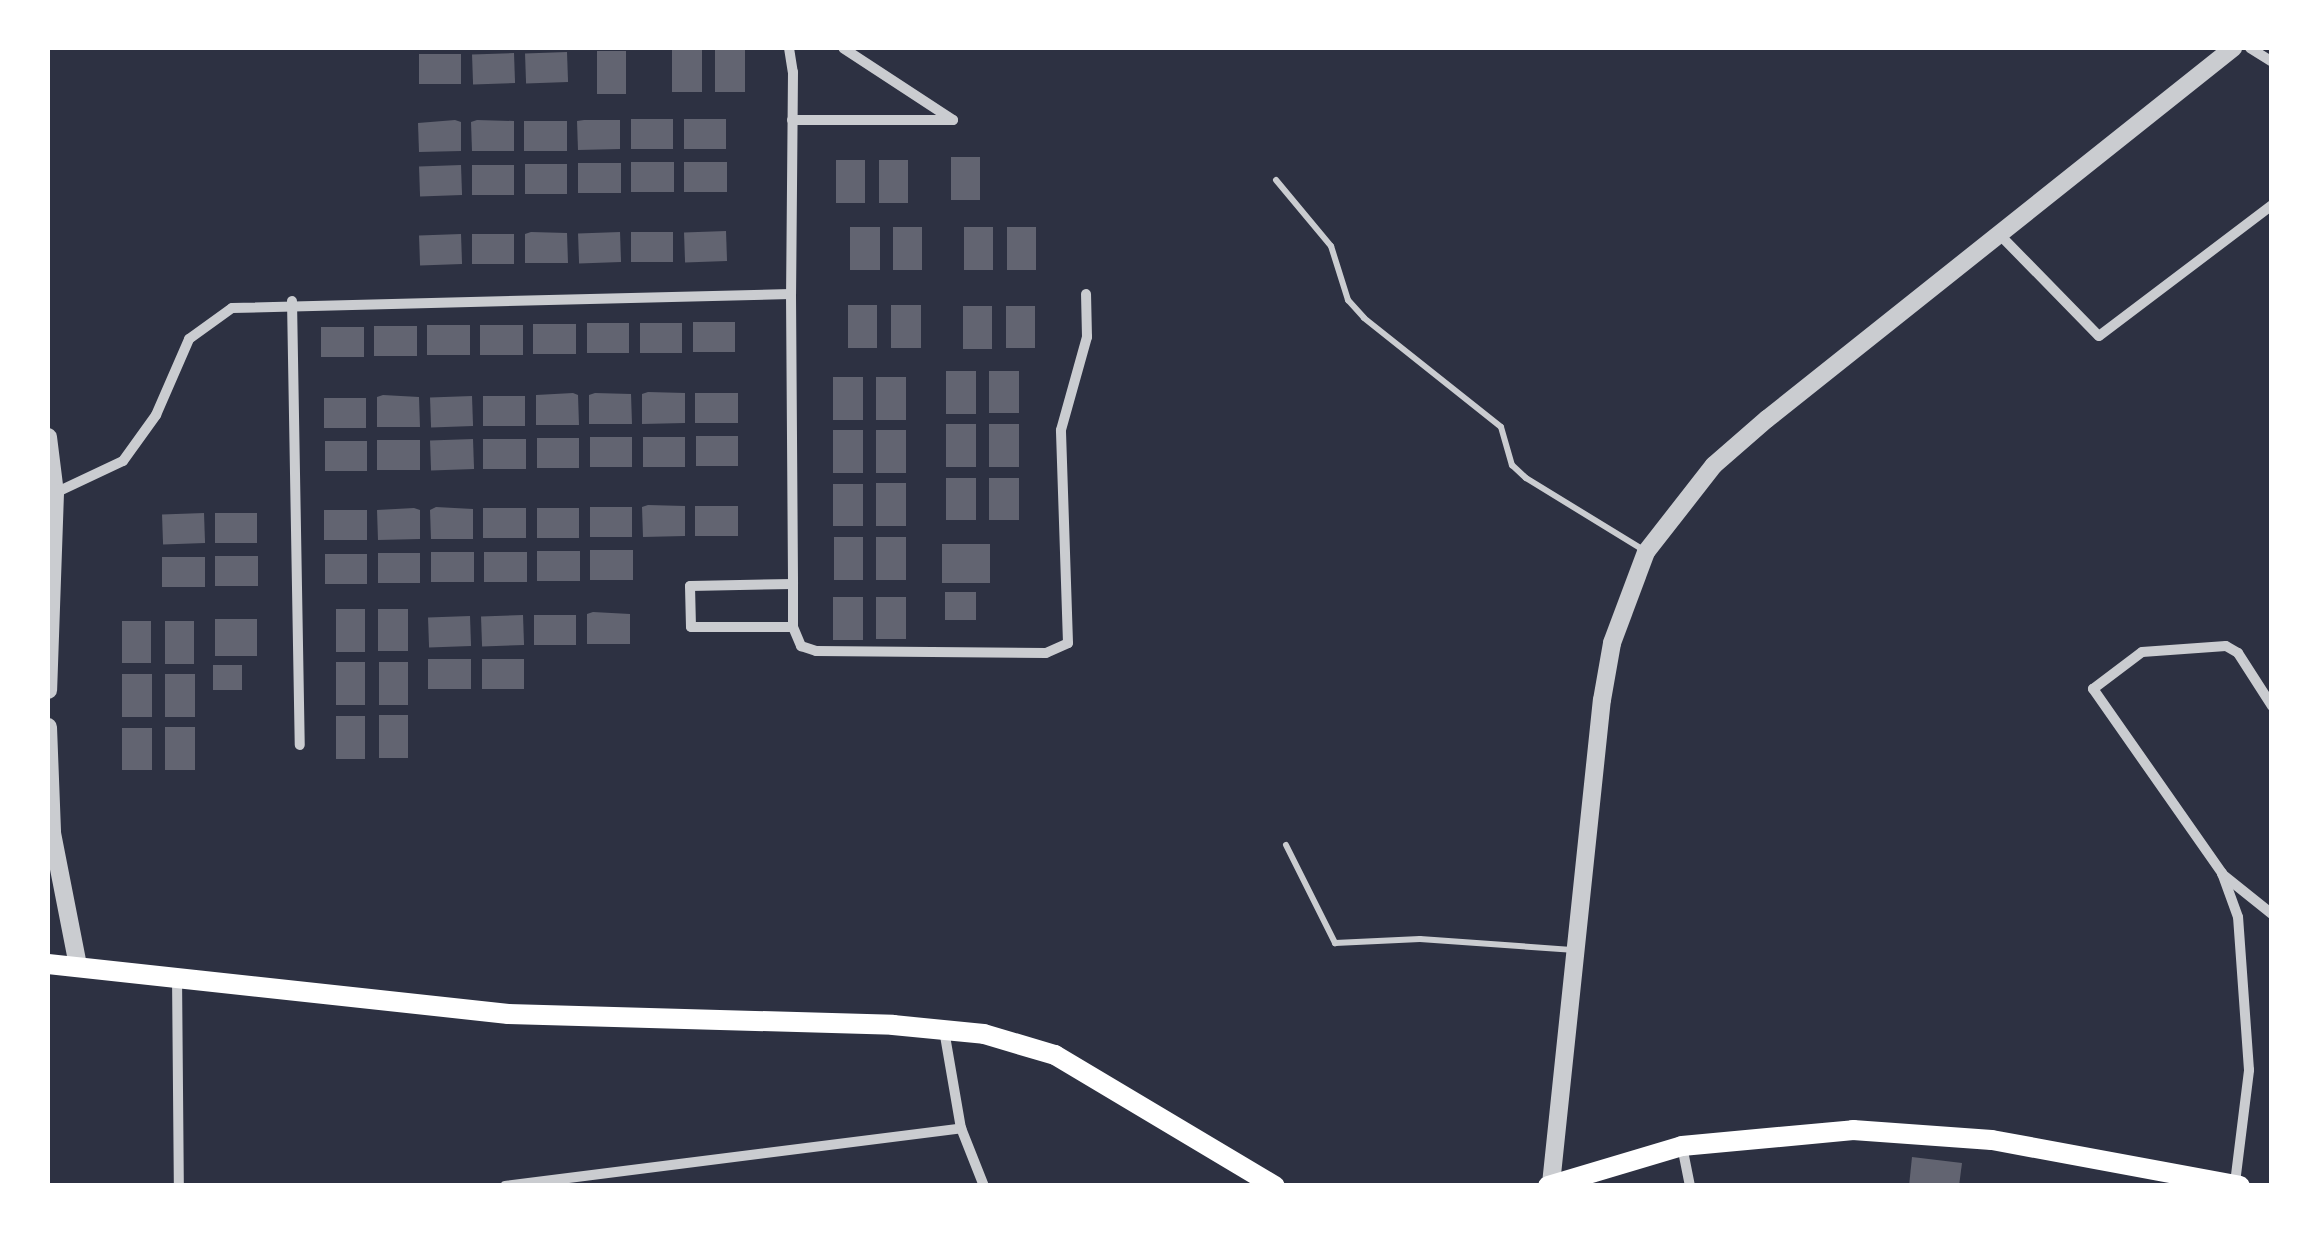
<!DOCTYPE html>
<html>
<head>
<meta charset="utf-8">
<style>
  body { margin:0 }
  #map { position:relative; width:2319px; height:1233px; overflow:hidden; background:#2d3142; font-family:"Crimson Pro",serif }
  div>[style] { position:absolute }
  [style*='--x'] { left:calc(var(--x)*1px); top:calc(var(--y)*1px); width:calc(var(--w)*1px); rotate:calc(var(--a)*1deg) }
  .building>* { inset:0; background:#626471; transform-origin:0 0 }
  .service>* { height:6px; margin:-3px; padding:0 3px; transform-origin:3px; border-radius:3px; background:#caccd0 }
  .minor>* { height:10px; margin:-5px; padding:0 5px; transform-origin:5px; border-radius:5px; background:#caccd0 }
  .tertiary>* { height:18px; margin:-9px; padding:0 9px; transform-origin:9px; border-radius:9px; background:#caccd0 }
  .secondary>* { height:20px; margin:-10px; padding:0 10px; transform-origin:10px; border-radius:10px; background:#fff }
  span { translate:-50% -50%; white-space:nowrap; text-align:center; line-height:1.15; -webkit-text-stroke:8px #fff; paint-order:stroke }
  .frame { position:absolute; inset:0; border:50px solid #fff; pointer-events:none }
</style>
</head>
<body>
<div id="map">
  <div class="building">
    <div style="left:702px;top:49px;width:43px;height:30px;rotate:90deg"></div>
    <div style="left:715px;top:50px;width:30px;height:42px"></div>
    <div style="left:597px;top:51px;width:29px;height:43px"></div>
    <div style="left:567px;top:52px;width:30px;height:42px;rotate:88deg"></div>
    <div style="left:514px;top:53px;width:30px;height:42px;rotate:88deg"></div>
    <div style="left:419px;top:54px;width:42px;height:30px"></div>
    <div style="left:673px;top:119px;width:30px;height:42px;rotate:90deg"></div>
    <div style="left:684px;top:119px;width:42px;height:30px"></div>
    <div style="clip-path:polygon(455px 120px,461px 122px,461px 151px,419px 152px,418px 123px)"></div>
    <div style="clip-path:polygon(477px 120px,514px 121px,514px 151px,472px 151px,471px 122px)"></div>
    <div style="clip-path:polygon(584px 120px,620px 120px,620px 149px,578px 150px,577px 121px)"></div>
    <div style="left:524px;top:121px;width:43px;height:30px"></div>
    <div style="left:951px;top:157px;width:29px;height:43px"></div>
    <div style="left:836px;top:160px;width:29px;height:43px"></div>
    <div style="left:879px;top:160px;width:29px;height:43px"></div>
    <div style="left:674px;top:162px;width:30px;height:43px;rotate:90deg"></div>
    <div style="left:684px;top:162px;width:43px;height:30px"></div>
    <div style="left:578px;top:163px;width:43px;height:30px"></div>
    <div style="left:525px;top:164px;width:42px;height:30px"></div>
    <div style="left:461px;top:165px;width:30px;height:42px;rotate:88deg"></div>
    <div style="left:472px;top:165px;width:42px;height:30px"></div>
    <div style="left:850px;top:227px;width:30px;height:43px"></div>
    <div style="left:893px;top:227px;width:29px;height:43px"></div>
    <div style="left:964px;top:227px;width:29px;height:43px"></div>
    <div style="left:1007px;top:227px;width:29px;height:43px"></div>
    <div style="left:726px;top:231px;width:30px;height:42px;rotate:88deg"></div>
    <div style="clip-path:polygon(531px 232px,567px 233px,568px 263px,525px 263px,525px 234px)"></div>
    <div style="left:620px;top:232px;width:30px;height:42px;rotate:88deg"></div>
    <div style="left:631px;top:232px;width:42px;height:30px"></div>
    <div style="left:461px;top:234px;width:30px;height:42px;rotate:88deg"></div>
    <div style="left:472px;top:234px;width:42px;height:30px"></div>
    <div style="left:848px;top:305px;width:29px;height:43px"></div>
    <div style="left:891px;top:305px;width:30px;height:43px"></div>
    <div style="left:963px;top:306px;width:29px;height:43px"></div>
    <div style="left:1006px;top:306px;width:29px;height:42px"></div>
    <div style="left:693px;top:322px;width:42px;height:30px"></div>
    <div style="left:629px;top:323px;width:30px;height:42px;rotate:90deg"></div>
    <div style="left:640px;top:323px;width:42px;height:30px"></div>
    <div style="left:533px;top:324px;width:43px;height:30px"></div>
    <div style="left:470px;top:325px;width:30px;height:43px;rotate:90deg"></div>
    <div style="left:480px;top:325px;width:43px;height:30px"></div>
    <div style="left:417px;top:326px;width:30px;height:43px;rotate:90deg"></div>
    <div style="left:321px;top:327px;width:43px;height:30px"></div>
    <div style="left:946px;top:371px;width:30px;height:43px"></div>
    <div style="left:989px;top:371px;width:30px;height:42px"></div>
    <div style="left:833px;top:377px;width:30px;height:43px"></div>
    <div style="left:876px;top:377px;width:30px;height:43px"></div>
    <div style="clip-path:polygon(648px 392px,685px 393px,685px 423px,642px 424px,642px 394px)"></div>
    <div style="clip-path:polygon(573px 393px,578px 395px,579px 425px,536px 425px,536px 395px)"></div>
    <div style="clip-path:polygon(595px 393px,631px 394px,632px 424px,589px 424px,589px 395px)"></div>
    <div style="left:695px;top:393px;width:43px;height:30px"></div>
    <div style="clip-path:polygon(383px 395px,419px 397px,420px 427px,377px 427px,377px 397px)"></div>
    <div style="left:472px;top:396px;width:30px;height:42px;rotate:88deg"></div>
    <div style="left:483px;top:396px;width:42px;height:30px"></div>
    <div style="left:324px;top:398px;width:42px;height:30px"></div>
    <div style="left:946px;top:424px;width:30px;height:43px"></div>
    <div style="left:989px;top:424px;width:30px;height:43px"></div>
    <div style="left:833px;top:430px;width:30px;height:43px"></div>
    <div style="left:876px;top:430px;width:30px;height:43px"></div>
    <div style="left:738px;top:436px;width:30px;height:42px;rotate:90deg"></div>
    <div style="left:632px;top:437px;width:30px;height:42px;rotate:90deg"></div>
    <div style="left:643px;top:437px;width:42px;height:30px"></div>
    <div style="left:579px;top:438px;width:30px;height:42px;rotate:90deg"></div>
    <div style="left:473px;top:439px;width:30px;height:43px;rotate:88deg"></div>
    <div style="left:483px;top:439px;width:43px;height:30px"></div>
    <div style="left:420px;top:440px;width:30px;height:43px;rotate:90deg"></div>
    <div style="left:325px;top:441px;width:42px;height:30px"></div>
    <div style="left:946px;top:478px;width:30px;height:42px"></div>
    <div style="left:989px;top:478px;width:30px;height:42px"></div>
    <div style="left:876px;top:483px;width:30px;height:43px"></div>
    <div style="left:833px;top:484px;width:30px;height:42px"></div>
    <div style="clip-path:polygon(648px 505px,685px 506px,685px 536px,643px 537px,642px 507px)"></div>
    <div style="left:695px;top:506px;width:43px;height:30px"></div>
    <div style="clip-path:polygon(436px 507px,473px 509px,473px 539px,431px 539px,430px 510px)"></div>
    <div style="left:590px;top:507px;width:42px;height:30px"></div>
    <div style="clip-path:polygon(414px 508px,420px 510px,420px 539px,378px 540px,377px 510px)"></div>
    <div style="left:526px;top:508px;width:30px;height:43px;rotate:90deg"></div>
    <div style="left:537px;top:508px;width:42px;height:30px"></div>
    <div style="left:367px;top:510px;width:30px;height:43px;rotate:90deg"></div>
    <div style="left:204px;top:513px;width:30px;height:42px;rotate:88deg"></div>
    <div style="left:215px;top:513px;width:42px;height:30px"></div>
    <div style="left:834px;top:537px;width:29px;height:43px"></div>
    <div style="left:876px;top:537px;width:30px;height:43px"></div>
    <div style="left:942px;top:544px;width:48px;height:39px"></div>
    <div style="left:633px;top:550px;width:30px;height:43px;rotate:90deg"></div>
    <div style="left:537px;top:551px;width:43px;height:30px"></div>
    <div style="left:474px;top:552px;width:30px;height:43px;rotate:90deg"></div>
    <div style="left:484px;top:552px;width:43px;height:30px"></div>
    <div style="left:378px;top:553px;width:42px;height:30px"></div>
    <div style="left:325px;top:554px;width:42px;height:30px"></div>
    <div style="left:215px;top:556px;width:43px;height:30px"></div>
    <div style="left:162px;top:557px;width:43px;height:30px"></div>
    <div style="left:945px;top:592px;width:31px;height:28px"></div>
    <div style="left:833px;top:597px;width:30px;height:43px"></div>
    <div style="left:876px;top:597px;width:30px;height:42px"></div>
    <div style="left:336px;top:609px;width:29px;height:43px"></div>
    <div style="left:378px;top:609px;width:30px;height:42px"></div>
    <div style="clip-path:polygon(593px 612px,630px 614px,630px 644px,587px 644px,587px 614px)"></div>
    <div style="left:523px;top:615px;width:30px;height:42px;rotate:88deg"></div>
    <div style="left:534px;top:615px;width:42px;height:30px"></div>
    <div style="left:470px;top:616px;width:30px;height:42px;rotate:88deg"></div>
    <div style="left:215px;top:619px;width:42px;height:37px"></div>
    <div style="left:122px;top:621px;width:29px;height:42px"></div>
    <div style="left:165px;top:621px;width:29px;height:43px"></div>
    <div style="left:471px;top:659px;width:30px;height:43px;rotate:90deg"></div>
    <div style="left:482px;top:659px;width:42px;height:30px"></div>
    <div style="left:336px;top:662px;width:29px;height:43px"></div>
    <div style="left:379px;top:662px;width:29px;height:43px"></div>
    <div style="left:242px;top:665px;width:25px;height:29px;rotate:90deg"></div>
    <div style="left:122px;top:674px;width:30px;height:43px"></div>
    <div style="left:165px;top:674px;width:30px;height:43px"></div>
    <div style="left:379px;top:715px;width:29px;height:43px"></div>
    <div style="left:336px;top:716px;width:29px;height:43px"></div>
    <div style="left:165px;top:727px;width:30px;height:43px"></div>
    <div style="left:122px;top:728px;width:30px;height:42px"></div>
    <div style="clip-path:polygon(1912px 1157px,1962px 1163px,1959px 1186px,1909px 1186px)"></div>
  </div>
  <div class="service">
    <div style="--x:1276;--y:180;--w:86;--a:50.2"></div>
    <div style="--x:1331;--y:246;--w:57;--a:72.5"></div>
    <div style="--x:1348;--y:300;--w:24;--a:48"></div>
    <div style="--x:1364;--y:318;--w:175;--a:38.5"></div>
    <div style="--x:1501;--y:427;--w:40;--a:74"></div>
    <div style="--x:1512;--y:465;--w:19;--a:43"></div>
    <div style="--x:1526;--y:478;--w:140;--a:31.5"></div>
    <div style="--x:1286;--y:845;--w:110;--a:63.4"></div>
    <div style="--x:1335;--y:943;--w:85;--a:-2.7"></div>
    <div style="--x:1420;--y:939;--w:152;--a:4.1"></div>
  </div>
  <div class="minor">
    <div style="--x:789;--y:48;--w:24;--a:81"></div>
    <div style="--x:793;--y:72;--w:222;--a:90.5"></div>
    <div style="--x:791;--y:294;--w:290;--a:89.6"></div>
    <div style="--x:793;--y:584;--w:43;--a:90"></div>
    <div style="--x:793;--y:627;--w:102;--a:180"></div>
    <div style="--x:691;--y:627;--w:41;--a:-91.4"></div>
    <div style="--x:690;--y:586;--w:103;--a:-1.1"></div>
    <div style="--x:2250;--y:48;--w:26;--a:32"></div>
    <div style="--x:792;--y:120;--w:161;--a:0"></div>
    <div style="--x:953;--y:120;--w:131;--a:-146.8"></div>
    <div style="--x:1998;--y:233;--w:144;--a:45.6"></div>
    <div style="--x:2099;--y:336;--w:217;--a:-37.1"></div>
    <div style="--x:292;--y:301;--w:444;--a:89"></div>
    <div style="--x:55;--y:493;--w:75;--a:-25.2"></div>
    <div style="--x:123;--y:461;--w:57;--a:-54.3"></div>
    <div style="--x:156;--y:415;--w:83;--a:-66.5"></div>
    <div style="--x:189;--y:339;--w:53;--a:-35.8"></div>
    <div style="--x:232;--y:308;--w:559;--a:-1.43"></div>
    <div style="--x:793;--y:627;--w:21;--a:67"></div>
    <div style="--x:801;--y:646;--w:16;--a:18"></div>
    <div style="--x:816;--y:651;--w:230;--a:0.5"></div>
    <div style="--x:1046;--y:653;--w:24;--a:-24"></div>
    <div style="--x:1068;--y:643;--w:213;--a:-91.9"></div>
    <div style="--x:1061;--y:430;--w:97;--a:-74.4"></div>
    <div style="--x:1087;--y:337;--w:43;--a:-91.3"></div>
    <div style="--x:2222;--y:874;--w:64;--a:38.7"></div>
    <div style="--x:177;--y:975;--w:211;--a:89.5"></div>
    <div style="--x:944;--y:1030;--w:99;--a:80.2"></div>
    <div style="--x:961;--y:1128;--w:62;--a:68.4"></div>
    <div style="--x:1682;--y:1146;--w:41;--a:78.7"></div>
    <div style="--x:2235;--y:1183;--w:114;--a:-82.9"></div>
    <div style="--x:2249;--y:1070;--w:153;--a:-94.1"></div>
    <div style="--x:2238;--y:917;--w:47;--a:-110"></div>
    <div style="--x:2222;--y:873;--w:225;--a:-125"></div>
    <div style="--x:2093;--y:689;--w:61;--a:-37.1"></div>
    <div style="--x:2142;--y:652;--w:84;--a:-4.1"></div>
    <div style="--x:2226;--y:646;--w:14;--a:30"></div>
    <div style="--x:2238;--y:653;--w:63;--a:57.3"></div>
    <div style="--x:505;--y:1186;--w:460;--a:-7.2"></div>
  </div>
  <div class="tertiary">
    <div style="--x:48;--y:437;--w:56;--a:82.9"></div>
    <div style="--x:55;--y:493;--w:197;--a:92"></div>
    <div style="--x:48;--y:727;--w:106;--a:87.8"></div>
    <div style="--x:52;--y:833;--w:135;--a:78.9"></div>
    <div style="--x:1551;--y:1184;--w:487;--a:-84"></div>
    <div style="--x:1602;--y:700;--w:58;--a:-80"></div>
    <div style="--x:1612;--y:643;--w:97;--a:-69.5"></div>
    <div style="--x:1646;--y:552;--w:110;--a:-52"></div>
    <div style="--x:1714;--y:465;--w:70;--a:-41"></div>
    <div style="--x:1767;--y:419;--w:596;--a:-38.52"></div>
  </div>
  <div class="secondary">
    <div style="--x:48;--y:964;--w:463;--a:6.2"></div>
    <div style="--x:508;--y:1014;--w:385;--a:1.6"></div>
    <div style="--x:893;--y:1025;--w:91;--a:5.6"></div>
    <div style="--x:984;--y:1034;--w:74;--a:16.5"></div>
    <div style="--x:1055;--y:1055;--w:256;--a:30.8"></div>
    <div style="--x:1548;--y:1186;--w:140;--a:-16.6"></div>
    <div style="--x:1682;--y:1146;--w:172;--a:-5.3"></div>
    <div style="--x:1853;--y:1130;--w:139;--a:4.1"></div>
    <div style="--x:1992;--y:1140;--w:252;--a:10.5"></div>
  </div>
  <div class="frame"></div>
</div>
</body>
</html>
